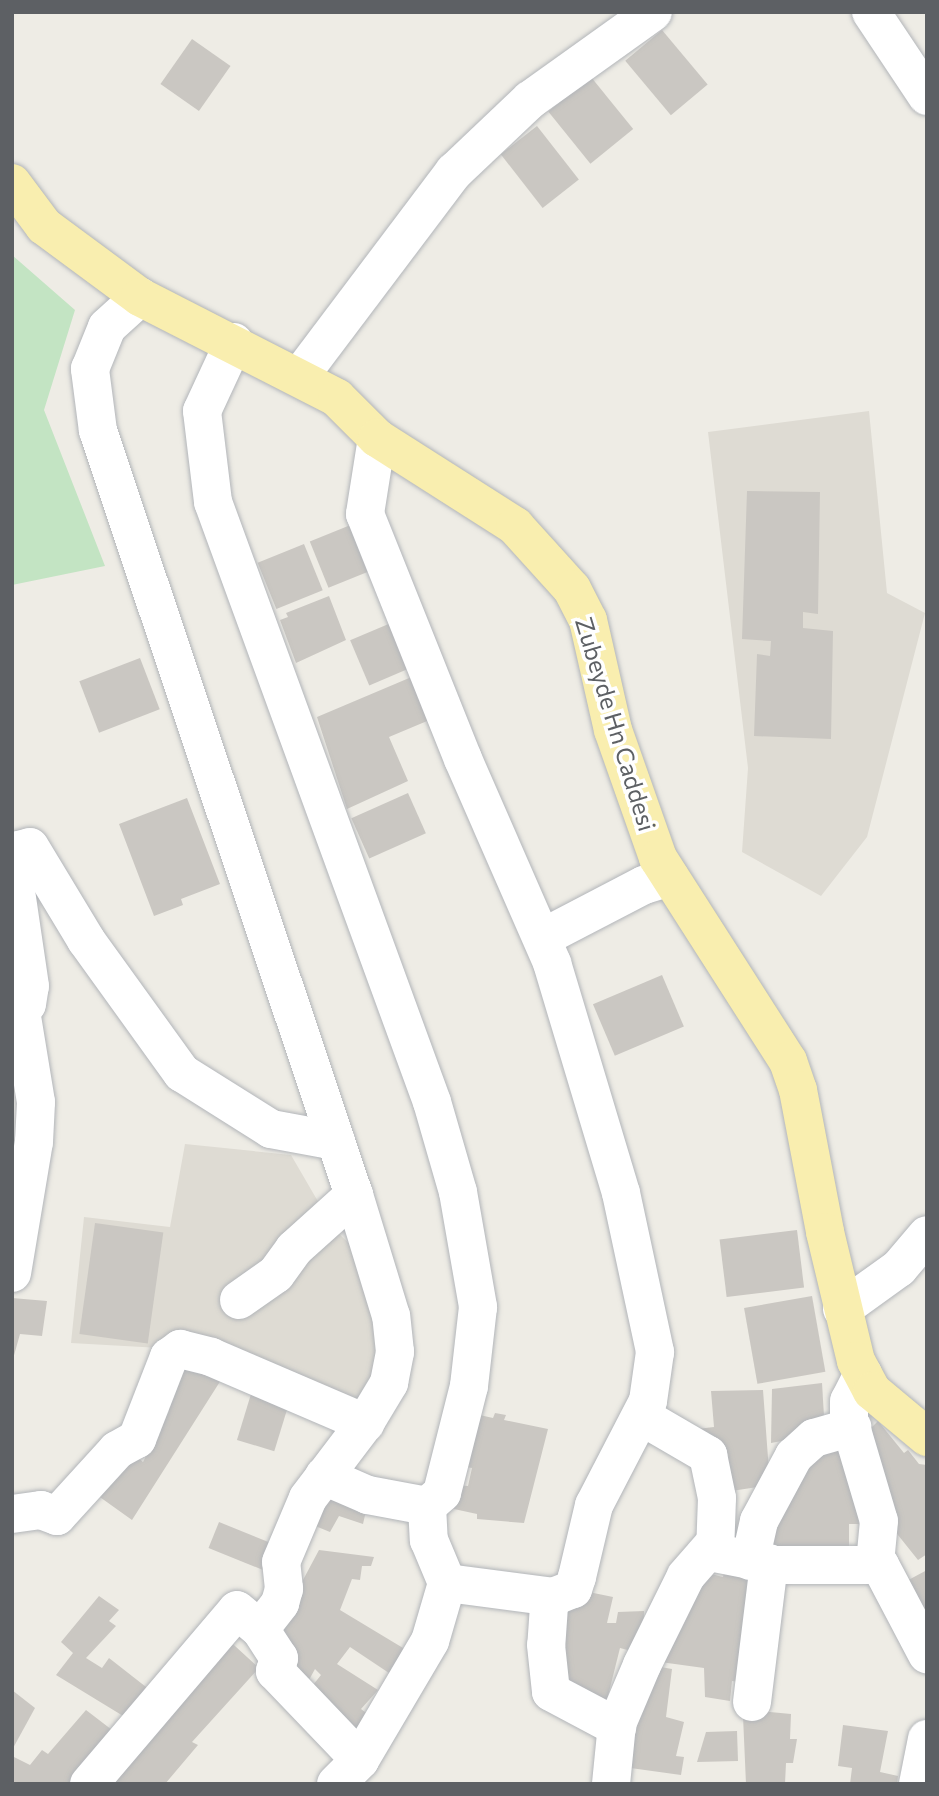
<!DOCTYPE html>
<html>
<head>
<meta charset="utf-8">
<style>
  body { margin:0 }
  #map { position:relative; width:939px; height:1796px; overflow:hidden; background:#eeece5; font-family:Commissioner,sans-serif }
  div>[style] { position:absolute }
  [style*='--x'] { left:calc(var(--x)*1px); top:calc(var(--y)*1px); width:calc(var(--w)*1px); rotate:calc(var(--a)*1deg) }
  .education>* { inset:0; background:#dedbd3 }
  .green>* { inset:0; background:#c3e4c3 }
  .building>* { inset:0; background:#cac7c2; transform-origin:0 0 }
  .roads { filter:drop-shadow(0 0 2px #b2b5b9) drop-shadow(0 0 2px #b2b5b9) }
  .minor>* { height:38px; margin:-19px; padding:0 19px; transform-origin:19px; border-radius:19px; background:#fff }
  .major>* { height:38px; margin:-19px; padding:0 19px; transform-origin:19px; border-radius:19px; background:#f9eeaf }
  span { translate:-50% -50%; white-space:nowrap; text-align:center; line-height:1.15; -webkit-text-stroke:7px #fff; paint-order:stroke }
  .street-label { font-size:24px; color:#5d6064 }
  .frame { position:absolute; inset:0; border:14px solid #5d6064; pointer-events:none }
</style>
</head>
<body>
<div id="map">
  <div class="education">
    <div style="clip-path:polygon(869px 411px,887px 593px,925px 613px,867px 837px,821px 896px,742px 852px,748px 768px,708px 432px)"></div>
    <div style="clip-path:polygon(185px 1144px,291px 1155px,334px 1229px,364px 1258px,380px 1304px,372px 1401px,344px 1405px,160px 1348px,71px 1343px,84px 1217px,170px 1227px)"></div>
  </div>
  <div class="green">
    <div style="clip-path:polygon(12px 255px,75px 310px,44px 410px,105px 566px,12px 585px)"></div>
  </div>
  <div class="building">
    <div style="left:662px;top:30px;width:71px;height:48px;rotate:50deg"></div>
    <div style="left:192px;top:39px;width:47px;height:55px;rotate:35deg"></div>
    <div style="left:591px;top:77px;width:67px;height:55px;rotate:51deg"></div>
    <div style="left:537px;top:126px;width:68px;height:46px;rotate:52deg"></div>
    <div style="clip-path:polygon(747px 491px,820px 492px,818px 614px,803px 612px,803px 628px,833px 631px,831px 739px,754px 736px,757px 654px,770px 656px,771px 641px,742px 639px)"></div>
    <div style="left:358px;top:522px;width:50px;height:52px;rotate:68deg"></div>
    <div style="left:304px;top:544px;width:50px;height:50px;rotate:68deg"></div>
    <div style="clip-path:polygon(329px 596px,346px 640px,296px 663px,280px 620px,288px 617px,286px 613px)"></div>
    <div style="left:398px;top:620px;width:49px;height:52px;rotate:67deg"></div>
    <div style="left:140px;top:658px;width:55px;height:65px;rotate:69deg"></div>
    <div style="clip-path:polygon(421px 673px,439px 716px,389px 737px,408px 781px,347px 809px,317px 717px)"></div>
    <div style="left:408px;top:793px;width:44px;height:62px;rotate:66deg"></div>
    <div style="clip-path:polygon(187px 798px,220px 884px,181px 899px,183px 905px,154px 916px,119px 824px)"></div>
    <div style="left:662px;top:975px;width:56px;height:75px;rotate:67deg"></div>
    <div style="left:95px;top:1223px;width:69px;height:112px;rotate:8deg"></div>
    <div style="left:797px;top:1230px;width:58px;height:78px;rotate:83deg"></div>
    <div style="left:812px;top:1296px;width:77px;height:69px;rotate:80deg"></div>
    <div style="clip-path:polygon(12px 1298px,47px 1301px,42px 1336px,20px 1334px,13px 1359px)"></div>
    <div style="clip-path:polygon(181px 1359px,221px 1380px,132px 1520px,90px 1490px,135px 1455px,143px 1462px,169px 1411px,159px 1400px)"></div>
    <div style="clip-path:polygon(822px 1383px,825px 1433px,771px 1443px,772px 1389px)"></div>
    <div style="clip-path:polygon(763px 1390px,770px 1485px,725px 1492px,697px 1429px,714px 1427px,711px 1391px)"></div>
    <div style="left:251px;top:1394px;width:39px;height:48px;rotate:17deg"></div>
    <div style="clip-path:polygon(495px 1413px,506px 1415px,504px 1420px,548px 1429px,524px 1523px,477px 1519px,477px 1514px,454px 1509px,456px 1485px,468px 1486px,472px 1468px,461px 1466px,475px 1414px,493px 1418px)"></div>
    <div style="clip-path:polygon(878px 1421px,904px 1453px,908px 1450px,919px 1464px,927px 1465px,927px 1554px,918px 1560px,894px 1530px,862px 1422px,872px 1427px)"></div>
    <div style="clip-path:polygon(817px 1440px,851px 1440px,859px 1524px,849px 1524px,849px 1558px,760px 1554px)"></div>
    <div style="clip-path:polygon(322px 1485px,368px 1502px,363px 1524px,339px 1516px,330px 1532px,303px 1521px)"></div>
    <div style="left:219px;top:1522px;width:66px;height:28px;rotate:22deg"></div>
    <div style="clip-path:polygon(319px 1550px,374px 1557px,371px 1566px,362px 1566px,360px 1580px,352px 1579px,340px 1610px,413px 1654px,398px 1679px,350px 1647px,337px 1664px,378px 1690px,361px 1709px,373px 1718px,354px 1740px,309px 1690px,321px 1675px,315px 1669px,304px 1689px,272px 1638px)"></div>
    <div style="clip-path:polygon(725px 1567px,760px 1572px,746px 1683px,732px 1681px,730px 1701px,705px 1697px,704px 1668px,653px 1661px,695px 1570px,723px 1577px)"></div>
    <div style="clip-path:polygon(927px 1570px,927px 1615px,901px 1584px)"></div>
    <div style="clip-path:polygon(579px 1590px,613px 1597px,607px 1623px,616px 1623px,618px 1612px,644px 1611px,643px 1654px,620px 1648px,605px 1708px,566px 1685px,558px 1629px)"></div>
    <div style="clip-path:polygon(99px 1596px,119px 1610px,109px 1621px,116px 1626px,86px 1658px,102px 1668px,109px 1658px,155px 1694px,133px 1722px,56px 1675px,73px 1653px,61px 1642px)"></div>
    <div style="clip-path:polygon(223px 1635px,259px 1668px,192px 1742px,198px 1745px,165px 1784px,115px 1784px,103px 1772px)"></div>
    <div style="clip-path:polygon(649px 1665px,672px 1669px,666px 1717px,684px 1722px,676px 1756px,684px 1757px,681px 1775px,616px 1766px)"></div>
    <div style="clip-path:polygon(12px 1690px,35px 1708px,12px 1750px)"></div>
    <div style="clip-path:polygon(86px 1710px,116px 1733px,81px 1784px,12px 1784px,12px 1756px,30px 1765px,42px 1750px,48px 1754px)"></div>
    <div style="clip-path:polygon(760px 1711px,791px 1714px,790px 1739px,797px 1739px,793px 1763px,786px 1763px,785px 1784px,746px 1784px,743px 1716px)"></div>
    <div style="clip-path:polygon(843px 1725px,888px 1731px,880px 1772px,898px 1776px,897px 1784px,850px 1784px,852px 1768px,838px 1766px)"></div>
    <div style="clip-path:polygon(737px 1731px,738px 1761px,697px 1762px,706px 1732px)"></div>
  </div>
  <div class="roads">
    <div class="minor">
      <div style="--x:871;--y:12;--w:101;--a:56.3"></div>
      <div style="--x:234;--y:342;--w:76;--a:114.9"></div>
      <div style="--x:202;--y:411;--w:92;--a:83.1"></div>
      <div style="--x:213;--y:502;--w:639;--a:69.95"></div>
      <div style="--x:432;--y:1102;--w:94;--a:73.9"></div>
      <div style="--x:458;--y:1192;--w:117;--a:80.1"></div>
      <div style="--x:478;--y:1307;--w:80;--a:96.5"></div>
      <div style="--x:469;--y:1386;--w:110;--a:104.2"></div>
      <div style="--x:442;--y:1493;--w:20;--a:139"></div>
      <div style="--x:427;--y:1506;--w:34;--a:87"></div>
      <div style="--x:429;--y:1540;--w:47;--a:67.3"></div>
      <div style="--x:447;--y:1583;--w:60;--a:106.3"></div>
      <div style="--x:430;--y:1641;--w:138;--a:120.5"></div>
      <div style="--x:360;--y:1760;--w:34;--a:135"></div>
      <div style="--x:300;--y:376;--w:256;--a:-53"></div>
      <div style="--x:454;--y:172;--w:105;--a:-43.5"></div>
      <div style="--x:530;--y:100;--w:151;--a:-35.6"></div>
      <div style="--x:377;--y:438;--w:77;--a:99"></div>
      <div style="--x:365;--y:514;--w:264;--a:68.2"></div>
      <div style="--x:463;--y:759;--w:223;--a:66.4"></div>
      <div style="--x:552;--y:963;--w:240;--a:73.3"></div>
      <div style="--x:621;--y:1193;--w:163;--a:77.9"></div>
      <div style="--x:655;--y:1352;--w:49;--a:98.1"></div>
      <div style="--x:648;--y:1401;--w:117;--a:117.4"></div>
      <div style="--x:594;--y:1505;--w:74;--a:103.3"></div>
      <div style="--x:577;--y:1577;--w:13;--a:108"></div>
      <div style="--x:573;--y:1589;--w:22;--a:158"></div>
      <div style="--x:553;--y:1597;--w:10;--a:114"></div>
      <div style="--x:549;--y:1606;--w:39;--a:94"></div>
      <div style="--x:546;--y:1645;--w:47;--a:83.9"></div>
      <div style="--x:551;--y:1692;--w:75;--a:27.9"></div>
      <div style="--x:542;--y:938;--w:115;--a:-27.5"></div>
      <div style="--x:644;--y:885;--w:27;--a:-17"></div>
      <div style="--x:12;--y:1007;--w:9;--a:18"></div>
      <div style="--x:21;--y:1010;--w:8;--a:-45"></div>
      <div style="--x:27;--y:1004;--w:18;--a:-81"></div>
      <div style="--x:30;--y:986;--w:123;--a:-98.4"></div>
      <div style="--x:12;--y:864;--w:16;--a:-63"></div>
      <div style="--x:19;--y:850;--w:11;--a:-15"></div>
      <div style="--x:30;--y:847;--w:109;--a:58.9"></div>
      <div style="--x:86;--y:940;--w:164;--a:54.2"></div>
      <div style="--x:182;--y:1073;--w:105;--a:32.2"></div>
      <div style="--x:271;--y:1129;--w:66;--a:10.5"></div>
      <div style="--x:12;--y:1273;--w:133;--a:-80.5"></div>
      <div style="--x:34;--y:1142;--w:40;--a:-87.1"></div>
      <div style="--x:36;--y:1102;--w:93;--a:-99.3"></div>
      <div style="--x:239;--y:1300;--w:45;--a:-35.1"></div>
      <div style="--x:276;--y:1274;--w:31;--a:-54"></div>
      <div style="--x:294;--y:1249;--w:81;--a:-42"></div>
      <div style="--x:842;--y:1309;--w:70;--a:-35.7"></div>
      <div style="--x:899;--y:1268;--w:43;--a:-49.7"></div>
      <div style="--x:863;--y:1374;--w:30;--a:117"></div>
      <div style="--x:849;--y:1401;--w:19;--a:90"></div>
      <div style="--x:849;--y:1420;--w:105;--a:73.5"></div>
      <div style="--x:879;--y:1521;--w:42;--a:95.4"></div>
      <div style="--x:641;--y:1416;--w:78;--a:30.2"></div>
      <div style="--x:708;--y:1455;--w:44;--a:78.2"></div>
      <div style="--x:717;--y:1498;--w:55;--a:92.1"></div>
      <div style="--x:715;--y:1553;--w:61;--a:11.3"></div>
      <div style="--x:775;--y:1565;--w:105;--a:0"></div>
      <div style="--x:880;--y:1565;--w:101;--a:62.2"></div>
      <div style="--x:324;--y:1476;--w:48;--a:23.4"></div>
      <div style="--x:368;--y:1495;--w:60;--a:10.6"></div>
      <div style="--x:12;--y:1514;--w:29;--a:-8"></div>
      <div style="--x:41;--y:1510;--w:17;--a:21"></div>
      <div style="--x:57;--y:1516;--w:89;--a:-47.7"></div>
      <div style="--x:117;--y:1450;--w:23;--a:-29"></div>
      <div style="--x:137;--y:1439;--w:88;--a:-68.7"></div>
      <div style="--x:169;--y:1357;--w:14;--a:-36"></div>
      <div style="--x:180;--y:1349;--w:32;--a:14"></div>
      <div style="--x:211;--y:1357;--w:168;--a:23.2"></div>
      <div style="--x:750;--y:1561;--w:41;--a:-77.3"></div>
      <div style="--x:759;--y:1521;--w:74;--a:-61.7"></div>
      <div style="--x:794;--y:1456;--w:27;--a:-42"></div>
      <div style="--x:814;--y:1438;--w:40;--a:-16"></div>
      <div style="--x:447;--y:1583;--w:107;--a:7.5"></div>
      <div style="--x:260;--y:1629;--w:35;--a:57"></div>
      <div style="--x:279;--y:1658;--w:14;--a:107"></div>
      <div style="--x:275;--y:1671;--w:123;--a:46.3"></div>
      <div style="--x:752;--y:1702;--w:140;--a:-83"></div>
      <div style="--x:89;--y:1784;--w:228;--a:-49.6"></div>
      <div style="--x:237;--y:1610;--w:30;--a:40"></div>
      <div style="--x:260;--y:1629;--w:33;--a:-52"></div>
      <div style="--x:280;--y:1603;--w:15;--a:-74"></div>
      <div style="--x:284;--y:1589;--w:27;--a:-96"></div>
      <div style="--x:281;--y:1562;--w:69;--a:-67.1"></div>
      <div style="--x:308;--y:1498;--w:94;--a:-52.8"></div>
      <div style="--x:365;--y:1423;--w:47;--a:-59"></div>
      <div style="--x:389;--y:1383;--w:32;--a:-79"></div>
      <div style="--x:395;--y:1352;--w:36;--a:-96"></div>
      <div style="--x:391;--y:1316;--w:127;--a:-107"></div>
      <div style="--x:354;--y:1195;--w:806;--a:-108.52"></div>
      <div style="--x:98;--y:431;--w:63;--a:-97.4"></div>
      <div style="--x:90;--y:369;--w:45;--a:-68"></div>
      <div style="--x:107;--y:327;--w:45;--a:-42.3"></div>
      <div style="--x:611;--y:1784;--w:60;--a:-84.3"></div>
      <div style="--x:617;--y:1724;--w:64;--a:-67"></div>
      <div style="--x:642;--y:1665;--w:99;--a:-63.7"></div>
      <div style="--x:686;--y:1576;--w:40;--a:-49"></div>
      <div style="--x:918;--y:1784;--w:46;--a:-78.7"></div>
    </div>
    <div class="major">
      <div style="--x:12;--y:183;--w:54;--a:53.3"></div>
      <div style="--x:44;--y:226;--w:119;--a:36.5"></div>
      <div style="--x:140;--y:297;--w:221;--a:27.1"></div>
      <div style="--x:337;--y:398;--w:57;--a:45"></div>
      <div style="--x:377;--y:438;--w:164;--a:32.5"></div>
      <div style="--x:515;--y:526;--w:85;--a:47.9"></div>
      <div style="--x:572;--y:589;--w:35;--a:63"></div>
      <div style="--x:588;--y:620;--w:113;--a:77.2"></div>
      <div style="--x:613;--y:730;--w:136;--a:70.6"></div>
      <div style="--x:658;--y:858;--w:241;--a:57.4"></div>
      <div style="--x:788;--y:1061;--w:31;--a:71"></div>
      <div style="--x:798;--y:1090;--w:145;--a:79.2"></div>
      <div style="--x:825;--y:1232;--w:133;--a:76.5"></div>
      <div style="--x:856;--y:1361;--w:34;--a:62"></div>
      <div style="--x:872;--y:1391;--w:72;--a:39.9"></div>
    </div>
  </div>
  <div class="street-label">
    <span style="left:616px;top:724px;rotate:73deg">Zubeyde Hn Caddesi</span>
  </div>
  <div class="frame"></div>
</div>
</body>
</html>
